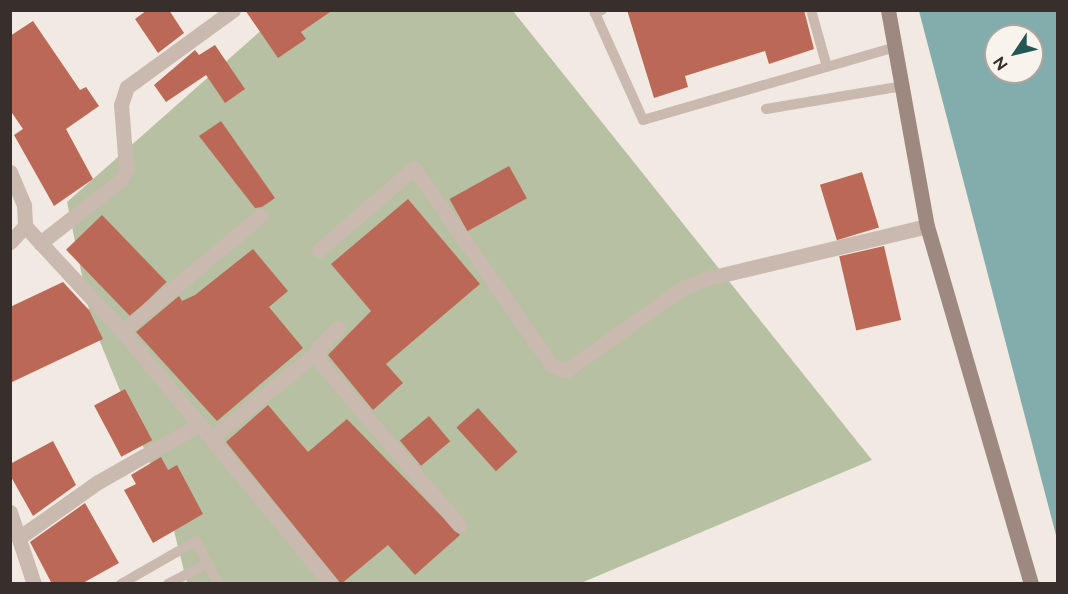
<!DOCTYPE html>
<html>
<head>
<meta charset="utf-8">
<style>
  body { margin:0 }
  #map { position:relative; width:1068px; height:594px; overflow:hidden; background:#f1e9e2; font-family:Raleway,sans-serif }
  div>[style] { position:absolute }
  [style*='--x'] { left:calc(var(--x)*1px); top:calc(var(--y)*1px); width:calc(var(--w)*1px); rotate:calc(var(--a)*1deg) }
  .green>* { inset:0; background:#b7c0a3 }
  .water>* { inset:0; background:#83acac }
  .building>* { inset:0; background:#bb6956; transform-origin:0 0 }
  .lane>* { height:10px; margin:-5px; padding:0 5px; transform-origin:5px; border-radius:5px; background:#c9b9ae }
  .street>* { height:15px; margin:-7.5px; padding:0 7.5px; transform-origin:7.5px; border-radius:7.5px; background:#c9b9ae }
  .secondary>* { height:15px; margin:-7.5px; padding:0 7.5px; transform-origin:7.5px; border-radius:7.5px; background:#9d8980 }
  span { translate:-50% -50%; white-space:nowrap; text-align:center; line-height:1.15; -webkit-text-stroke:4.5px #f9f3ee; paint-order:stroke }
  .frame { position:absolute; inset:0; border:12px solid #382f2c; pointer-events:none }
  .north { position:absolute; left:984px; top:24px; width:60px; height:60px; box-sizing:border-box; background:#f9f3ee; border:2px solid #aca5a0; border-radius:50%; rotate:235deg; font-size:16px; font-weight:700; line-height:24px; text-align:center; color:#382f2c }
  .north::after { content:''; display:block; margin:auto; width:21px; height:27px; background:#255656; clip-path:polygon(50% 0,100% 100%,50% 72%,0 100%) }
</style>
</head>
<body>
<div id="map">
  <div class="green">
    <div style="clip-path:polygon(283px 11px,513px 11px,872px 460px,581px 583px,187px 583px,168px 507px,91px 320px,67px 202px)"></div>
  </div>
  <div class="water">
    <div style="clip-path:polygon(evenodd,919px 11px,1057px 11px,1057px 539px,919px 11px,996px 36px,1032px 36px,1032px 72px,996px 72px,996px 36px)"></div>
  </div>
  <div class="building">
    <div style="clip-path:polygon(147px 10px,169px 10px,184px 33px,158px 53px,135px 19px)"></div>
    <div style="clip-path:polygon(245px 10px,333px 10px,301px 32px,306px 39px,278px 58px)"></div>
    <div style="clip-path:polygon(627px 10px,804px 10px,814px 49px,769px 64px,765px 51px,685px 76px,688px 87px,654px 98px)"></div>
    <div style="clip-path:polygon(33px 21px,80px 90px,86px 87px,99px 106px,66px 129px,93px 179px,54px 206px,14px 135px,23px 129px,10px 110px,10px 36px)"></div>
    <div style="clip-path:polygon(215px 45px,245px 89px,225px 103px,206px 75px,166px 102px,154px 85px,195px 50px,199px 55px)"></div>
    <div style="clip-path:polygon(221px 121px,275px 198px,262px 207px,255px 208px,199px 136px)"></div>
    <div style="left:509px;top:166px;width:37px;height:68px;rotate:61deg"></div>
    <div style="left:862px;top:172px;width:58px;height:44px;rotate:73deg"></div>
    <div style="clip-path:polygon(408px 199px,480px 284px,386px 364px,403px 383px,373px 410px,328px 355px,371px 311px,331px 264px)"></div>
    <div style="left:102px;top:215px;width:93px;height:50px;rotate:46deg"></div>
    <div style="left:884px;top:246px;width:76px;height:46px;rotate:77deg"></div>
    <div style="clip-path:polygon(253px 249px,288px 291px,269px 307px,303px 348px,217px 421px,136px 332px,179px 296px,182px 301px,195px 295px)"></div>
    <div style="clip-path:polygon(63px 282px,89px 310px,103px 339px,10px 383px,10px 307px)"></div>
    <div style="left:125px;top:389px;width:58px;height:35px;rotate:62deg"></div>
    <div style="clip-path:polygon(268px 405px,308px 452px,347px 419px,460px 535px,415px 575px,388px 545px,341px 584px,226px 442px)"></div>
    <div style="left:478px;top:408px;width:59px;height:29px;rotate:48deg"></div>
    <div style="left:429px;top:416px;width:33px;height:38px;rotate:50deg"></div>
    <div style="clip-path:polygon(53px 441px,76px 485px,33px 516px,10px 475px,10px 464px)"></div>
    <div style="clip-path:polygon(161px 457px,168px 470px,177px 465px,203px 514px,153px 543px,124px 490px,136px 484px,131px 475px)"></div>
    <div style="clip-path:polygon(85px 503px,119px 563px,81px 584px,52px 584px,30px 542px)"></div>
  </div>
  <div class="lane">
    <div style="--x:602;--y:10;--w:8;--a:157"></div>
    <div style="--x:595;--y:13;--w:117;--a:65.8"></div>
    <div style="--x:643;--y:120;--w:263;--a:-16.1"></div>
    <div style="--x:811;--y:10;--w:59;--a:74.3"></div>
    <div style="--x:766;--y:109;--w:140;--a:-9.5"></div>
    <div style="--x:121;--y:584;--w:86;--a:-29.8"></div>
    <div style="--x:196;--y:541;--w:48;--a:62.9"></div>
    <div style="--x:168;--y:584;--w:45;--a:-27.7"></div>
  </div>
  <div class="street">
    <div style="--x:10;--y:172;--w:36;--a:67"></div>
    <div style="--x:24;--y:205;--w:21;--a:87"></div>
    <div style="--x:25;--y:226;--w:22;--a:133"></div>
    <div style="--x:25;--y:226;--w:143;--a:47.3"></div>
    <div style="--x:122;--y:331;--w:328;--a:50.4"></div>
    <div style="--x:40;--y:243;--w:103;--a:-37.9"></div>
    <div style="--x:121;--y:180;--w:13;--a:-67"></div>
    <div style="--x:126;--y:168;--w:63;--a:-94.5"></div>
    <div style="--x:121;--y:105;--w:19;--a:-72"></div>
    <div style="--x:127;--y:87;--w:131;--a:-36"></div>
    <div style="--x:319;--y:250;--w:125;--a:-40.8"></div>
    <div style="--x:414;--y:168;--w:241;--a:55.1"></div>
    <div style="--x:552;--y:366;--w:16;--a:15"></div>
    <div style="--x:567;--y:370;--w:142;--a:-35.3"></div>
    <div style="--x:683;--y:288;--w:24;--a:-22"></div>
    <div style="--x:705;--y:279;--w:228;--a:-13.4"></div>
    <div style="--x:338;--y:328;--w:28;--a:136"></div>
    <div style="--x:318;--y:347;--w:14;--a:86"></div>
    <div style="--x:319;--y:361;--w:216;--a:49.5"></div>
    <div style="--x:122;--y:331;--w:180;--a:-39.8"></div>
    <div style="--x:212;--y:438;--w:134;--a:-39.3"></div>
    <div style="--x:10;--y:512;--w:76;--a:71.6"></div>
    <div style="--x:20;--y:537;--w:95;--a:-35.2"></div>
    <div style="--x:98;--y:482;--w:117;--a:-29.6"></div>
  </div>
  <div class="secondary">
    <div style="--x:888;--y:10;--w:219;--a:79.8"></div>
    <div style="--x:927;--y:226;--w:373;--a:73.8"></div>
  </div>
  <div class="frame"></div>
  <div class="north">N</div>
</div>
</body>
</html>
